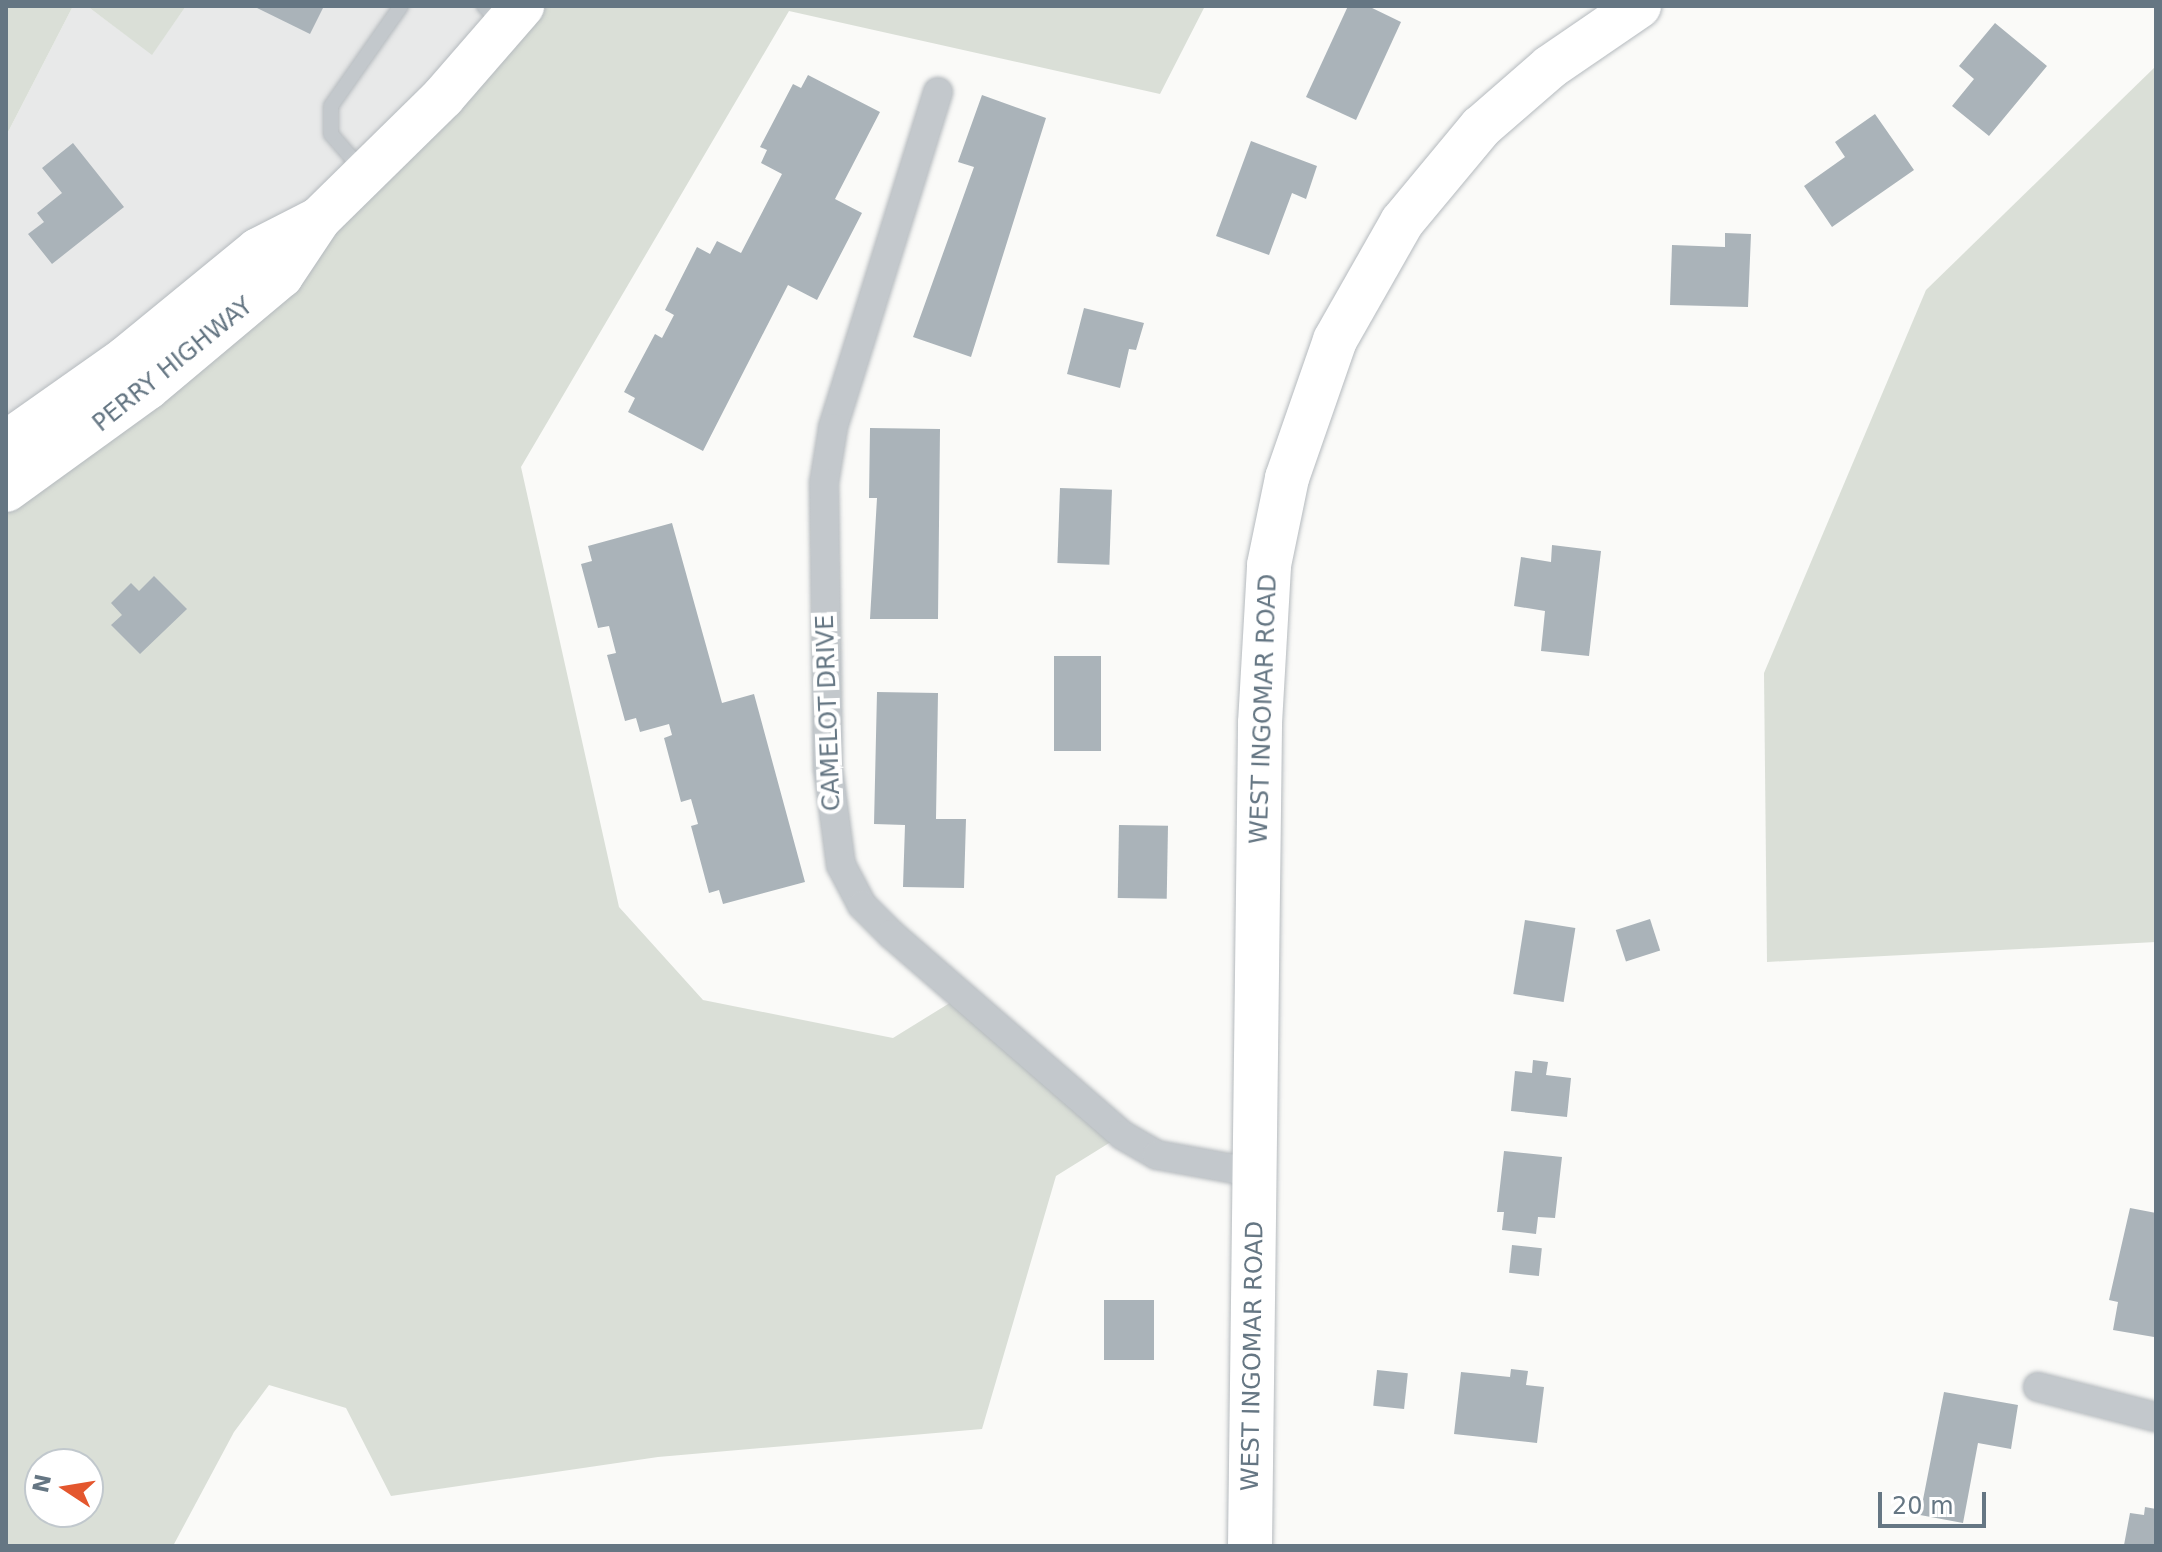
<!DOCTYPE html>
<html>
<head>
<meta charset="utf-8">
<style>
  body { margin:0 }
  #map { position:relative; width:2162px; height:1552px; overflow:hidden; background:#fafaf8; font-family:"DejaVu Sans",sans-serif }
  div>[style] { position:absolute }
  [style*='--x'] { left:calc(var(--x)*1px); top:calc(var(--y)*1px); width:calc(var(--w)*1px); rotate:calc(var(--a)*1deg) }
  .built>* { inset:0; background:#e8e9e9 }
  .green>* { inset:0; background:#dadfd7 }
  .building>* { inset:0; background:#aab3b9; transform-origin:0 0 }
  .roads { filter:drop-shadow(0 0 2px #b5babe) drop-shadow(0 0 2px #b5babe) }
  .lane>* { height:14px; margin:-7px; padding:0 7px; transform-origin:7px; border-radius:7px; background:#c3c8cc }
  .street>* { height:28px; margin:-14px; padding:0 14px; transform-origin:14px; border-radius:14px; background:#c3c8cc }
  .primary>* { height:44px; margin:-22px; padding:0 22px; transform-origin:22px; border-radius:22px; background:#fff }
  span { translate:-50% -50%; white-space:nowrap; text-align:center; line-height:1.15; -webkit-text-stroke:8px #fff; paint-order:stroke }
  .street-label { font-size:24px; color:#657683 }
  .frame { position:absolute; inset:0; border:8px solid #657683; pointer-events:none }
  .north { position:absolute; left:24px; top:1448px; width:80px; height:80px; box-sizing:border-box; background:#fff; border:2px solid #c1c8cd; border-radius:50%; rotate:282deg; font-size:22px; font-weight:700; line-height:32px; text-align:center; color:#657683 }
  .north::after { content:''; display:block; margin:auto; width:28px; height:36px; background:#e4572e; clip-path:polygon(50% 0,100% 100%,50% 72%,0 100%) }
  .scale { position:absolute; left:1878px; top:1492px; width:108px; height:36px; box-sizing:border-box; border:4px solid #657683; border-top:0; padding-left:10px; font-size:24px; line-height:28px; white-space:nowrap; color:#657683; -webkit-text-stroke:6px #fff; paint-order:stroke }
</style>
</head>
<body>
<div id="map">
  <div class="built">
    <div style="clip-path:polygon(73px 6px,87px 6px,152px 54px,186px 6px,522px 6px,443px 97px,6px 443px,6px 136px)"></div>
  </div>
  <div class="green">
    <div style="clip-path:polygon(6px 6px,73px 6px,6px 136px)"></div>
    <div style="clip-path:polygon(87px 6px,186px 6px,152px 55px)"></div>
    <div style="clip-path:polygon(evenodd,522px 6px,1205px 6px,1160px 94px,789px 11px,521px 467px,619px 907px,703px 1000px,893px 1038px,961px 996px,1122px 1135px,1056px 1176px,982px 1429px,658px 1457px,391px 1496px,346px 1408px,269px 1385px,234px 1432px,173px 1546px,6px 1546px,6px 490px,522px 6px,40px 1464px,88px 1464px,88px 1512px,40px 1512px,40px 1464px)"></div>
    <div style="clip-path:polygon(2156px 66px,2156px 942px,1767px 962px,1764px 673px,1926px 290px)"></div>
  </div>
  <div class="building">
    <div style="clip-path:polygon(253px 6px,324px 6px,310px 34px)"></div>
    <div style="clip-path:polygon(1348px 6px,1368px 6px,1401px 22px,1356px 120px,1306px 97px)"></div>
    <div style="clip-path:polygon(1995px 23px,2047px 66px,1989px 136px,1952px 106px,1974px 79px,1959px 66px)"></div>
    <div style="clip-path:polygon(808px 75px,880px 112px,835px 199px,862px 213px,817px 300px,788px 285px,703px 451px,628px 412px,635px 398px,624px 392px,655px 334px,662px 338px,674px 315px,665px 310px,697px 247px,710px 254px,717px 241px,741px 253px,782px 174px,761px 163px,767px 150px,760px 147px,793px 84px,801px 88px)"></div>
    <div style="clip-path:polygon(982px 95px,1046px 118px,971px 357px,913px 337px,974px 167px,958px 162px)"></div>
    <div style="clip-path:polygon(1875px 114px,1914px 170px,1832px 227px,1804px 186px,1845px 157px,1835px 142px)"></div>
    <div style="clip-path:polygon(1251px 141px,1317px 166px,1306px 199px,1292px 193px,1269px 255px,1216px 236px)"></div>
    <div style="clip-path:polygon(73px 143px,124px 207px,52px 264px,28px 234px,44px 222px,37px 213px,62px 193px,42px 168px)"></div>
    <div style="clip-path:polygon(1725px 233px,1751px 234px,1748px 307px,1670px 305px,1672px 245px,1725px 247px)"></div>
    <div style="clip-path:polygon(1084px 308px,1144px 323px,1136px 350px,1129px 349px,1120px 388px,1067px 374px)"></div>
    <div style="clip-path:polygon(870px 428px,940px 429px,938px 619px,870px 619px,877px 498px,869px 498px)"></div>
    <div style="left:1060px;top:488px;width:52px;height:75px;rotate:2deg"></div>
    <div style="clip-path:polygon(672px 523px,722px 703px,754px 694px,805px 882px,723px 904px,719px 890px,709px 893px,691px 826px,698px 824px,691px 799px,681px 802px,664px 738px,672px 735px,669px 724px,640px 732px,636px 718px,625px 721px,607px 655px,616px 653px,609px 626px,598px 628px,581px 564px,592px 561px,588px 546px)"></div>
    <div style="clip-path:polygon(1552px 545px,1601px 551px,1589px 656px,1541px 651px,1545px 611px,1514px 606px,1521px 557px,1551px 562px)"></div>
    <div style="clip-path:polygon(154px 576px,187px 609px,140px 654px,111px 625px,122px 615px,111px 603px,131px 583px,139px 591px)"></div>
    <div style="left:1054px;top:656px;width:47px;height:95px"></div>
    <div style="clip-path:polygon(877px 692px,938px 693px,936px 819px,966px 819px,964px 888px,903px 887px,905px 825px,874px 824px)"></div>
    <div style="left:1119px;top:825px;width:49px;height:73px;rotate:1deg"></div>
    <div style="left:1650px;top:919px;width:33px;height:36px;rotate:72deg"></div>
    <div style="left:1525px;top:920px;width:51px;height:75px;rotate:9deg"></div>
    <div style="clip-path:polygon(1533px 1060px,1548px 1062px,1546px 1075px,1571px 1078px,1567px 1117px,1511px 1111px,1515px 1071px,1532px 1073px)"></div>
    <div style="clip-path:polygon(1504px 1151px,1562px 1157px,1555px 1218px,1538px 1217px,1536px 1234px,1502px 1230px,1504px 1212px,1497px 1212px)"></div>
    <div style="clip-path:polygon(2130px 1208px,2156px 1213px,2154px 1337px,2113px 1330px,2118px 1302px,2109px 1300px)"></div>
    <div style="left:1512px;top:1245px;width:30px;height:28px;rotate:6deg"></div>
    <div style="left:1104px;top:1300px;width:50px;height:60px"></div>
    <div style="clip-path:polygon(1511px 1369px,1528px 1371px,1526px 1385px,1544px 1387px,1537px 1443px,1454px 1434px,1461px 1372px,1510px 1377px)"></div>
    <div style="left:1377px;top:1370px;width:31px;height:36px;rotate:6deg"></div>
    <div style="clip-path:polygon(1944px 1392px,2018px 1405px,2011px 1449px,1978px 1443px,1963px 1523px,1920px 1515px)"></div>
    <div style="clip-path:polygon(2145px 1507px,2156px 1509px,2156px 1546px,2124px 1545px,2130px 1513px,2144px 1515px)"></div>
  </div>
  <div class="roads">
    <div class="lane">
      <div style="--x:484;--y:6;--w:25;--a:43"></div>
      <div style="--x:363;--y:171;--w:49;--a:-130.9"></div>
      <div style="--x:331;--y:134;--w:28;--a:-90"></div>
      <div style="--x:331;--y:106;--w:122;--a:-55"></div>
    </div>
    <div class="street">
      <div style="--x:938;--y:92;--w:352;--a:107.4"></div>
      <div style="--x:833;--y:428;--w:56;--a:99.3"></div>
      <div style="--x:824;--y:483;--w:285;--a:89.2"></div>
      <div style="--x:828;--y:768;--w:98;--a:82.4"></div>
      <div style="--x:841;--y:865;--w:45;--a:62.3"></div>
      <div style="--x:862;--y:905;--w:41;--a:45"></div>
      <div style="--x:891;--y:934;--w:306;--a:41"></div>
      <div style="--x:1122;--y:1135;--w:40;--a:29.7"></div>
      <div style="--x:1157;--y:1155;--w:101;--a:10.3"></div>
      <div style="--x:2038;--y:1387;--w:122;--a:14.3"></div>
    </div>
    <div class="primary">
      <div style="--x:6;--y:443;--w:146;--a:-35.2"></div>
      <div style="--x:125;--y:359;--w:172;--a:-39.3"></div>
      <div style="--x:258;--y:250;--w:66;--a:-27"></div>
      <div style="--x:6;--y:490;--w:174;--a:-35.9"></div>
      <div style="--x:147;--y:388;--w:175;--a:-39.9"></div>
      <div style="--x:281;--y:276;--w:69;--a:-56.3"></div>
      <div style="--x:319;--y:219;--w:174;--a:-44.5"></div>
      <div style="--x:443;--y:97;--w:121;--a:-49"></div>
      <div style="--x:1250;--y:1546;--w:823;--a:-89.3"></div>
      <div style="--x:1260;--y:723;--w:158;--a:-86.7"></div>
      <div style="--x:1269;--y:565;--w:89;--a:-78.3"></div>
      <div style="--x:1287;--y:478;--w:146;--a:-70.8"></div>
      <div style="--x:1335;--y:340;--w:136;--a:-60.4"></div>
      <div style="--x:1402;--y:222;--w:124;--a:-50.3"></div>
      <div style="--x:1481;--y:127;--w:91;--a:-41"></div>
      <div style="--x:1550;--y:67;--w:108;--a:-34.4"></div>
    </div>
  </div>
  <div class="street-label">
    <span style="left:173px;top:365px;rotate:-39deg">PERRY HIGHWAY</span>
    <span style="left:1264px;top:709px;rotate:-88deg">WEST INGOMAR ROAD</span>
    <span style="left:829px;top:713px;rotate:-92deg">CAMELOT DRIVE</span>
    <span style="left:1253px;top:1356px;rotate:-89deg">WEST INGOMAR ROAD</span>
  </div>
  <div class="frame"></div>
  <div class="north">N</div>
  <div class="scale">20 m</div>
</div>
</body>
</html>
